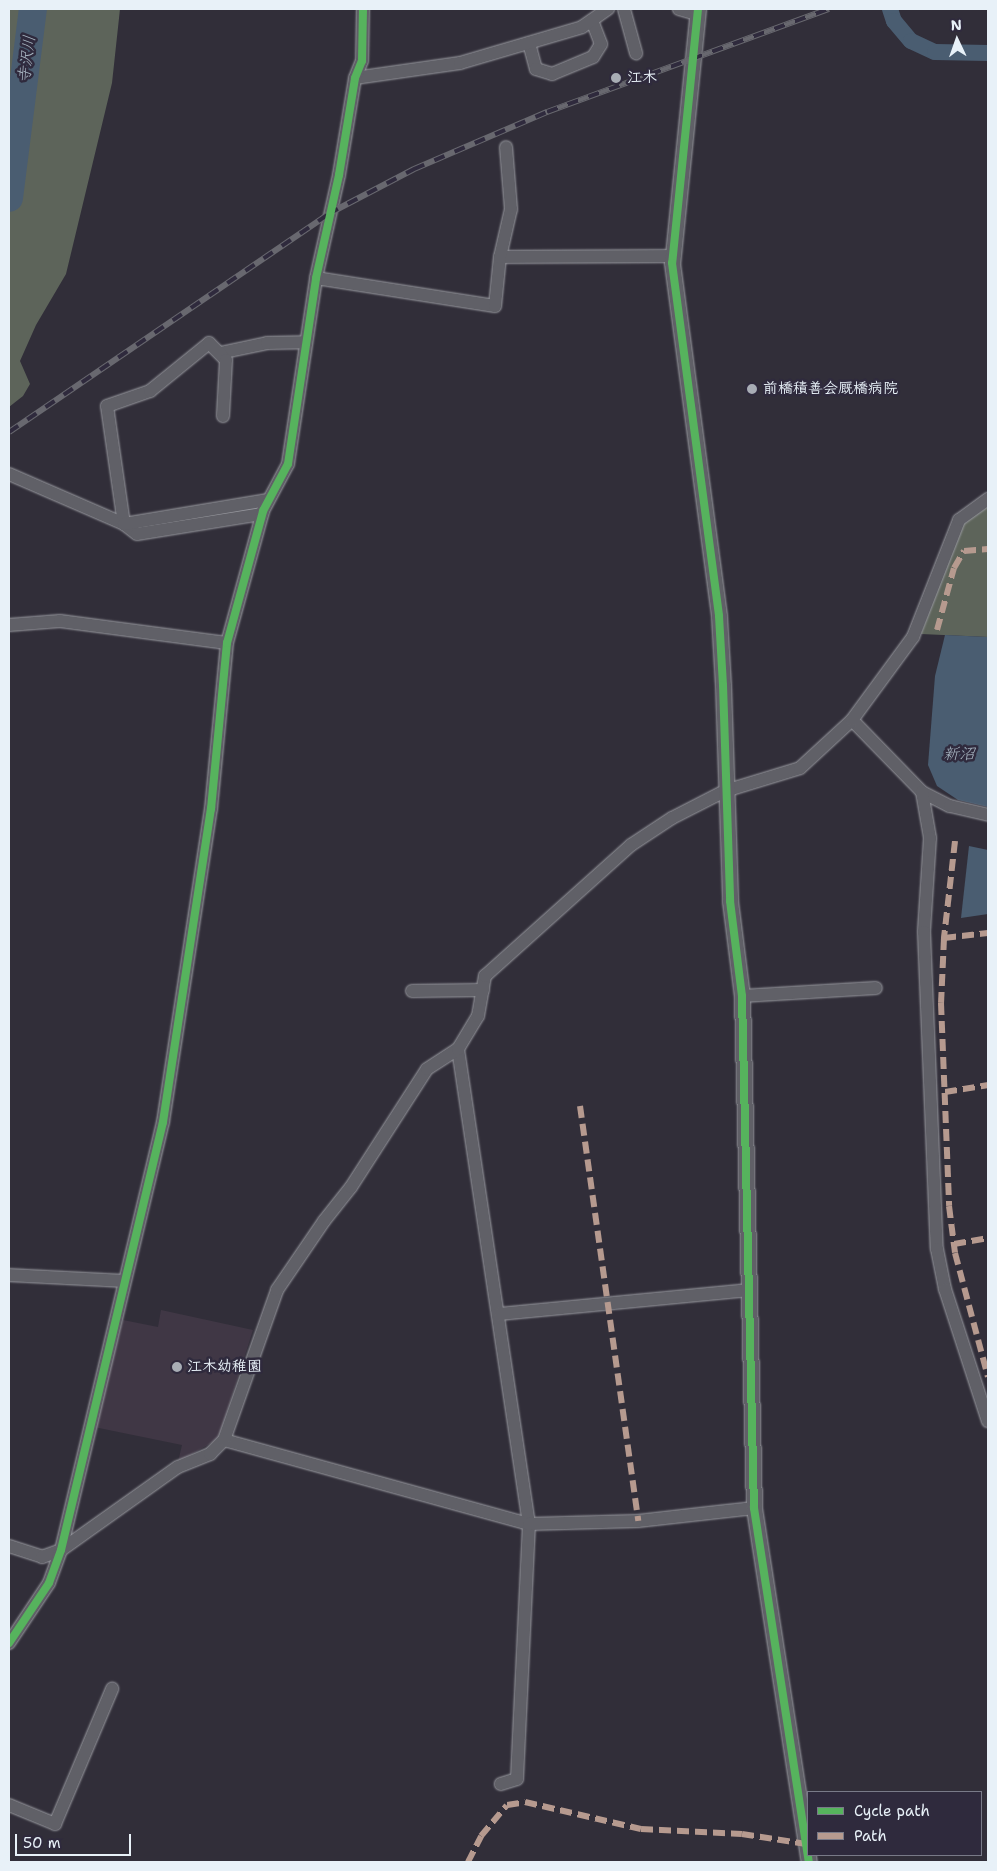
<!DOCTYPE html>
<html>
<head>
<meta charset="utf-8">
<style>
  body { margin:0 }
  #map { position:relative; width:997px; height:1871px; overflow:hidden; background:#312e39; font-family:"Shantell Sans","Klee One",sans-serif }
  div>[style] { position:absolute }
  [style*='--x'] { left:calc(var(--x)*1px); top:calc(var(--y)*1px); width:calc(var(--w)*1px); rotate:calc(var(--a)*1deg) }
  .built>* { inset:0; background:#403745 }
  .green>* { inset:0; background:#5d645a }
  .water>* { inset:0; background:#4a5d71 }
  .canal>* { height:16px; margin:-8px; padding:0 8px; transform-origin:8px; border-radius:8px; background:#4a5d71 }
  .river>* { height:28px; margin:-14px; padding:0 14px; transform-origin:14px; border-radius:14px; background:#4a5d71 }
  .roads { filter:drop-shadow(0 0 1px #98999f) drop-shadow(0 0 1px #98999f) }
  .minor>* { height:12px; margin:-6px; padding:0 6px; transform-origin:6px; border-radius:6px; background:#606067 }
  .tertiary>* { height:15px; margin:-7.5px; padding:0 7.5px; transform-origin:7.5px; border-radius:7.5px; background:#606067 }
  .rail>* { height:5.5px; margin-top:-2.75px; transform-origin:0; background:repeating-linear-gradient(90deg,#2f2a3d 0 11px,#68686f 0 22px); box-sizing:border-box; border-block:1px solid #68686f }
  .quiet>* { height:6px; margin-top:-3px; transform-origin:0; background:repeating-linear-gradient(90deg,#b69a8f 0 12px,transparent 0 18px) }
  .cycleway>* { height:8px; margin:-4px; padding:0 4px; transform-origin:4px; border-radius:4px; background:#56b35d }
  .dots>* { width:14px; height:14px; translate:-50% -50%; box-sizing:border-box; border:2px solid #2f2a3d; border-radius:50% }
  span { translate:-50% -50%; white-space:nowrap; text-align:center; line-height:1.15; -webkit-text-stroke:5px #2f2a3d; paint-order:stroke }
  .poi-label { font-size:15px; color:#e8f1f8; font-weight:700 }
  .left { translate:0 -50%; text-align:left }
  .water-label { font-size:16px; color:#aab8c4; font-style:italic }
  .frame { position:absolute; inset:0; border:10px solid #e8f1f8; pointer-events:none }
  .legend { position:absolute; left:807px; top:1791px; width:175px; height:65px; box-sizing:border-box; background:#2f2a3d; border:1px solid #797a88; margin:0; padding:6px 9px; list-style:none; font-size:15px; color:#e8f1f8 }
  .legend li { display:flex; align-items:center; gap:10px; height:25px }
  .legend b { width:25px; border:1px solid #797a88 }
  .north { position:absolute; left:932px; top:15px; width:50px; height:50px; -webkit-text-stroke:4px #2f2a3d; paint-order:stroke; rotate:357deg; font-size:14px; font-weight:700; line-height:20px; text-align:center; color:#e8f1f8 }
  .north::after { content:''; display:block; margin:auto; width:18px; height:22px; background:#e8f1f8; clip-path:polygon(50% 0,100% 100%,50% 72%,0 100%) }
  .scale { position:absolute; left:15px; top:1834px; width:116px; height:22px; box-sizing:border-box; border:2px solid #e8f1f8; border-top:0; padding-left:6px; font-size:15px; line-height:18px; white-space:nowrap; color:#e8f1f8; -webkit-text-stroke:4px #2f2a3d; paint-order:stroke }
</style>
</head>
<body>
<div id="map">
  <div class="built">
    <div style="clip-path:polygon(161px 1310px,253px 1330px,218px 1439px,178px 1462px,182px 1445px,94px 1427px,123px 1320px,158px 1327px)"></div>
  </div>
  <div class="green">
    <div style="clip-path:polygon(9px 9px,120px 9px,112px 83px,66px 274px,36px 325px,20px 361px,30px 384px,23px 396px,9px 407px)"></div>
    <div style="clip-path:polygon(988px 507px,988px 637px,921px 634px,963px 523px)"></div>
  </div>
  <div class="water">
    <div style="clip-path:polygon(945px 635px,988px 637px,988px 807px,958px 800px,937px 786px,928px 765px,935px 676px)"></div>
    <div style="clip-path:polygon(969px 846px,988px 850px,988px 914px,961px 918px)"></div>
  </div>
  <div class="canal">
    <div style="--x:890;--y:9;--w:13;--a:72"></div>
    <div style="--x:894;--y:21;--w:26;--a:50"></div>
    <div style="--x:911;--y:41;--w:26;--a:25"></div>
    <div style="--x:935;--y:52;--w:53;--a:1.1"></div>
  </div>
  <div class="river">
    <div style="--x:9;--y:198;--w:191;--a:-82.8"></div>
  </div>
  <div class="roads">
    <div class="minor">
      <div style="--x:624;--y:9;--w:46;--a:74.7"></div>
      <div style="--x:679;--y:9;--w:19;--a:16"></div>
      <div style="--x:529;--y:43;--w:27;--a:75"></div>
      <div style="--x:536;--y:69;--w:17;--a:17"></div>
      <div style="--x:552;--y:74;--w:44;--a:-22.5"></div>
      <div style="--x:593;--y:57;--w:15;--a:-58"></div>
      <div style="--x:601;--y:44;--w:25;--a:-111"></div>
      <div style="--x:355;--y:78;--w:106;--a:-8.1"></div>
      <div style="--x:460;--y:63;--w:127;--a:-16.4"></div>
      <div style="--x:582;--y:27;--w:32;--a:-35"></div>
      <div style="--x:500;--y:257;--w:173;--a:-0.3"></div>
      <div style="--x:316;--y:278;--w:181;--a:8.9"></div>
      <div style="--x:495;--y:306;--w:49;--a:-84.2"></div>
      <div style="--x:500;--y:257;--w:49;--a:-77.1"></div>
      <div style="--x:511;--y:209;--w:62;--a:-94.6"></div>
      <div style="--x:220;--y:353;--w:48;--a:-12"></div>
      <div style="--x:267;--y:343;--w:39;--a:-1"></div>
      <div style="--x:9;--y:474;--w:125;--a:23.5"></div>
      <div style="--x:124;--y:524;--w:16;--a:38"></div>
      <div style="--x:137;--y:534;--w:127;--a:-9.1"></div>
      <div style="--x:124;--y:524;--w:119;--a:-98.2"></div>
      <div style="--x:107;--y:406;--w:46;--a:-19.2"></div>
      <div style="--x:150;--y:391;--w:76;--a:-39.1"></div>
      <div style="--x:209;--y:343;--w:24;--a:45"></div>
      <div style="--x:226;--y:360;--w:56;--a:93.1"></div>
      <div style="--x:124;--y:524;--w:146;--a:-9.5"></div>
      <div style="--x:9;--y:625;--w:51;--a:-4.5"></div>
      <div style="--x:60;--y:621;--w:168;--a:7.5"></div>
      <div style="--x:852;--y:720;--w:100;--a:45.8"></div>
      <div style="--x:922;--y:792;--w:31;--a:27"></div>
      <div style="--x:950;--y:806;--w:39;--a:13"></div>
      <div style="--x:922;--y:792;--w:47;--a:80.1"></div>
      <div style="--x:930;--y:838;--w:94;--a:93.7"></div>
      <div style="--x:924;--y:932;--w:317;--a:87.7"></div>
      <div style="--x:937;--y:1249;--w:41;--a:78.7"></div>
      <div style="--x:945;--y:1289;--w:139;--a:72"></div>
      <div style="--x:412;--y:991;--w:71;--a:-0.8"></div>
      <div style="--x:742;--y:996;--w:134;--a:-3.4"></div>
      <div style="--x:458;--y:1049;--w:480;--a:81.5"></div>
      <div style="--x:529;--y:1524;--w:255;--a:92.7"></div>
      <div style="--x:517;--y:1779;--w:17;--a:163"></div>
      <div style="--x:9;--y:1275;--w:115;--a:3"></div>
      <div style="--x:500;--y:1314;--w:250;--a:-5.5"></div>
      <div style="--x:224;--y:1440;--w:316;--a:15.4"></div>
      <div style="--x:529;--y:1524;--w:109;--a:-1.6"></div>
      <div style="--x:638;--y:1521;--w:117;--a:-6.4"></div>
      <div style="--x:9;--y:1546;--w:35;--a:18"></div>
      <div style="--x:42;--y:1557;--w:20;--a:-20"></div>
      <div style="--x:61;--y:1550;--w:143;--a:-35.4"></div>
      <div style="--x:178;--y:1467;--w:35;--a:-22"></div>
      <div style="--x:210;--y:1454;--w:20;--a:-45"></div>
      <div style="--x:224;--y:1440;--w:159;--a:-70.5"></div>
      <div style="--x:277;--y:1290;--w:83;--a:-55.7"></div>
      <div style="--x:324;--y:1221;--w:43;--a:-51.5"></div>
      <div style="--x:351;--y:1187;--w:140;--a:-57.2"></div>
      <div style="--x:427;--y:1069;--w:37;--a:-33"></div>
      <div style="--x:458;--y:1049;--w:39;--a:-59"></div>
      <div style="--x:478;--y:1016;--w:41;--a:-80.1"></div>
      <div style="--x:485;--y:976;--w:196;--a:-41.9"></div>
      <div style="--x:631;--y:845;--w:49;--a:-33.4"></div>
      <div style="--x:672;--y:818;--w:59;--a:-27"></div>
      <div style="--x:725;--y:791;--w:78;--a:-17"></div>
      <div style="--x:800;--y:768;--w:71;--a:-42.7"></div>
      <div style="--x:852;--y:720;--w:103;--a:-53.7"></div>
      <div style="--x:913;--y:637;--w:126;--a:-68.5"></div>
      <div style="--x:959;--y:520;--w:36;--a:-36"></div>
      <div style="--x:9;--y:1643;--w:72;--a:-56.3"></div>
      <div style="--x:49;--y:1583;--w:35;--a:-70"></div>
      <div style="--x:61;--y:1550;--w:440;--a:-76.6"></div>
      <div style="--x:163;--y:1122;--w:317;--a:-81.3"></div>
      <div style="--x:211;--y:809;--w:167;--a:-84.5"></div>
      <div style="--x:227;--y:643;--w:137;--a:-74.7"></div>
      <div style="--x:263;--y:511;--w:53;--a:-62"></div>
      <div style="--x:288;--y:464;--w:188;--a:-81.4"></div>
      <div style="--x:316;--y:278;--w:106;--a:-77.4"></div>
      <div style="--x:339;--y:175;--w:98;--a:-80.6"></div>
      <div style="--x:355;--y:78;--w:18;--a:-68"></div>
      <div style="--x:362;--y:61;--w:52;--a:-88.9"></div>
      <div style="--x:9;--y:1805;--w:50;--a:22.4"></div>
      <div style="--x:55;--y:1824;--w:147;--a:-67.1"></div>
    </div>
    <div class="tertiary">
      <div style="--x:698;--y:9;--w:255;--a:95.8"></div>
      <div style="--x:672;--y:263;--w:356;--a:82.4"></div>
      <div style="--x:719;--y:616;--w:69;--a:86.7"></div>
      <div style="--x:723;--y:685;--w:216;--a:88.1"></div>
      <div style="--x:730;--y:901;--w:96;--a:82.8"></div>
      <div style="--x:742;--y:996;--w:512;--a:88.66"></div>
      <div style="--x:754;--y:1508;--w:358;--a:81.2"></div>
    </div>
  </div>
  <div class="rail">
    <div style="--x:9;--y:432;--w:386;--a:-34.3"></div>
    <div style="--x:328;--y:214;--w:97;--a:-27.6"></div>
    <div style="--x:414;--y:169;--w:145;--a:-23.2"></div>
    <div style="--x:547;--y:112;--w:300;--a:-20.1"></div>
  </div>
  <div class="quiet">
    <div style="--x:937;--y:630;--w:64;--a:-74.7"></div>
    <div style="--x:954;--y:568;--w:20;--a:-60"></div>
    <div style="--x:964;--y:551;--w:24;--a:-5"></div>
    <div style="--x:955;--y:841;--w:98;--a:96.5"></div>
    <div style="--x:944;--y:938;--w:65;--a:92.6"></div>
    <div style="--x:941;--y:1003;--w:203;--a:87.7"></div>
    <div style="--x:949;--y:1206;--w:47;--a:82.7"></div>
    <div style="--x:955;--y:1253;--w:128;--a:75.1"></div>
    <div style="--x:944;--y:938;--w:44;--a:-6.5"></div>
    <div style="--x:945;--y:1092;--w:44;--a:-9.2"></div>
    <div style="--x:580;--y:1106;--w:419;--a:82"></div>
    <div style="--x:954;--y:1244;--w:35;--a:-10"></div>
    <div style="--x:468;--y:1862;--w:29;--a:-63"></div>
    <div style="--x:481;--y:1836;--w:40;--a:-50"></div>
    <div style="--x:507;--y:1805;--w:18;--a:-9"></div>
    <div style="--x:525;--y:1802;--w:119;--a:13.1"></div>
    <div style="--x:641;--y:1829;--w:101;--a:2.8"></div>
    <div style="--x:742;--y:1834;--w:65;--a:8.9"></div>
  </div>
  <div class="cycleway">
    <div style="--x:698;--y:9;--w:255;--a:95.8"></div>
    <div style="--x:672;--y:263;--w:356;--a:82.4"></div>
    <div style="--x:719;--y:616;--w:69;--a:86.7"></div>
    <div style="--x:723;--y:685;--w:216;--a:88.1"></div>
    <div style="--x:730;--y:901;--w:96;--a:82.8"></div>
    <div style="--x:742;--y:996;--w:512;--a:88.66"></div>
    <div style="--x:754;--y:1508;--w:358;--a:81.2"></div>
    <div style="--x:9;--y:1643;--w:72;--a:-56.3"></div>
    <div style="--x:49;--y:1583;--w:35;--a:-70"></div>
    <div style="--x:61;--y:1550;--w:440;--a:-76.6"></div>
    <div style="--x:163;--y:1122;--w:317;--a:-81.3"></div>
    <div style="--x:211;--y:809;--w:167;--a:-84.5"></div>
    <div style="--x:227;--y:643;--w:137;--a:-74.7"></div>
    <div style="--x:263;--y:511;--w:53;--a:-62"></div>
    <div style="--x:288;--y:464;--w:188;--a:-81.4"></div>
    <div style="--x:316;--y:278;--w:106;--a:-77.4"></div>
    <div style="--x:339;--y:175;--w:98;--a:-80.6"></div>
    <div style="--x:355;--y:78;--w:18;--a:-68"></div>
    <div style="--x:362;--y:61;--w:52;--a:-88.9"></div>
  </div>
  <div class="dots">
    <div style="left:616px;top:78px;background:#a8adb5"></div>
    <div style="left:752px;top:389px;background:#a8adb5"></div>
    <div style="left:177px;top:1367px;background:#a8adb5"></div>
  </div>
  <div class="poi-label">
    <span class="left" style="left:627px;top:78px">江木</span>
    <span class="left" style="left:763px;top:389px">前橋積善会厩橋病院</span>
    <span class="left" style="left:187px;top:1367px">江木幼稚園</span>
  </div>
  <div class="water-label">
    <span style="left:27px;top:59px;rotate:-83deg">寺沢川</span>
    <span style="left:959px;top:754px">新沼</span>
  </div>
  <div class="frame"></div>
  <ul class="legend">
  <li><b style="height:6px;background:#56b35d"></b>Cycle path</li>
  <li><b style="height:6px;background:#b69a8f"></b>Path</li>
  </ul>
  <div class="north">N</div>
  <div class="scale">50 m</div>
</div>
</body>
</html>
